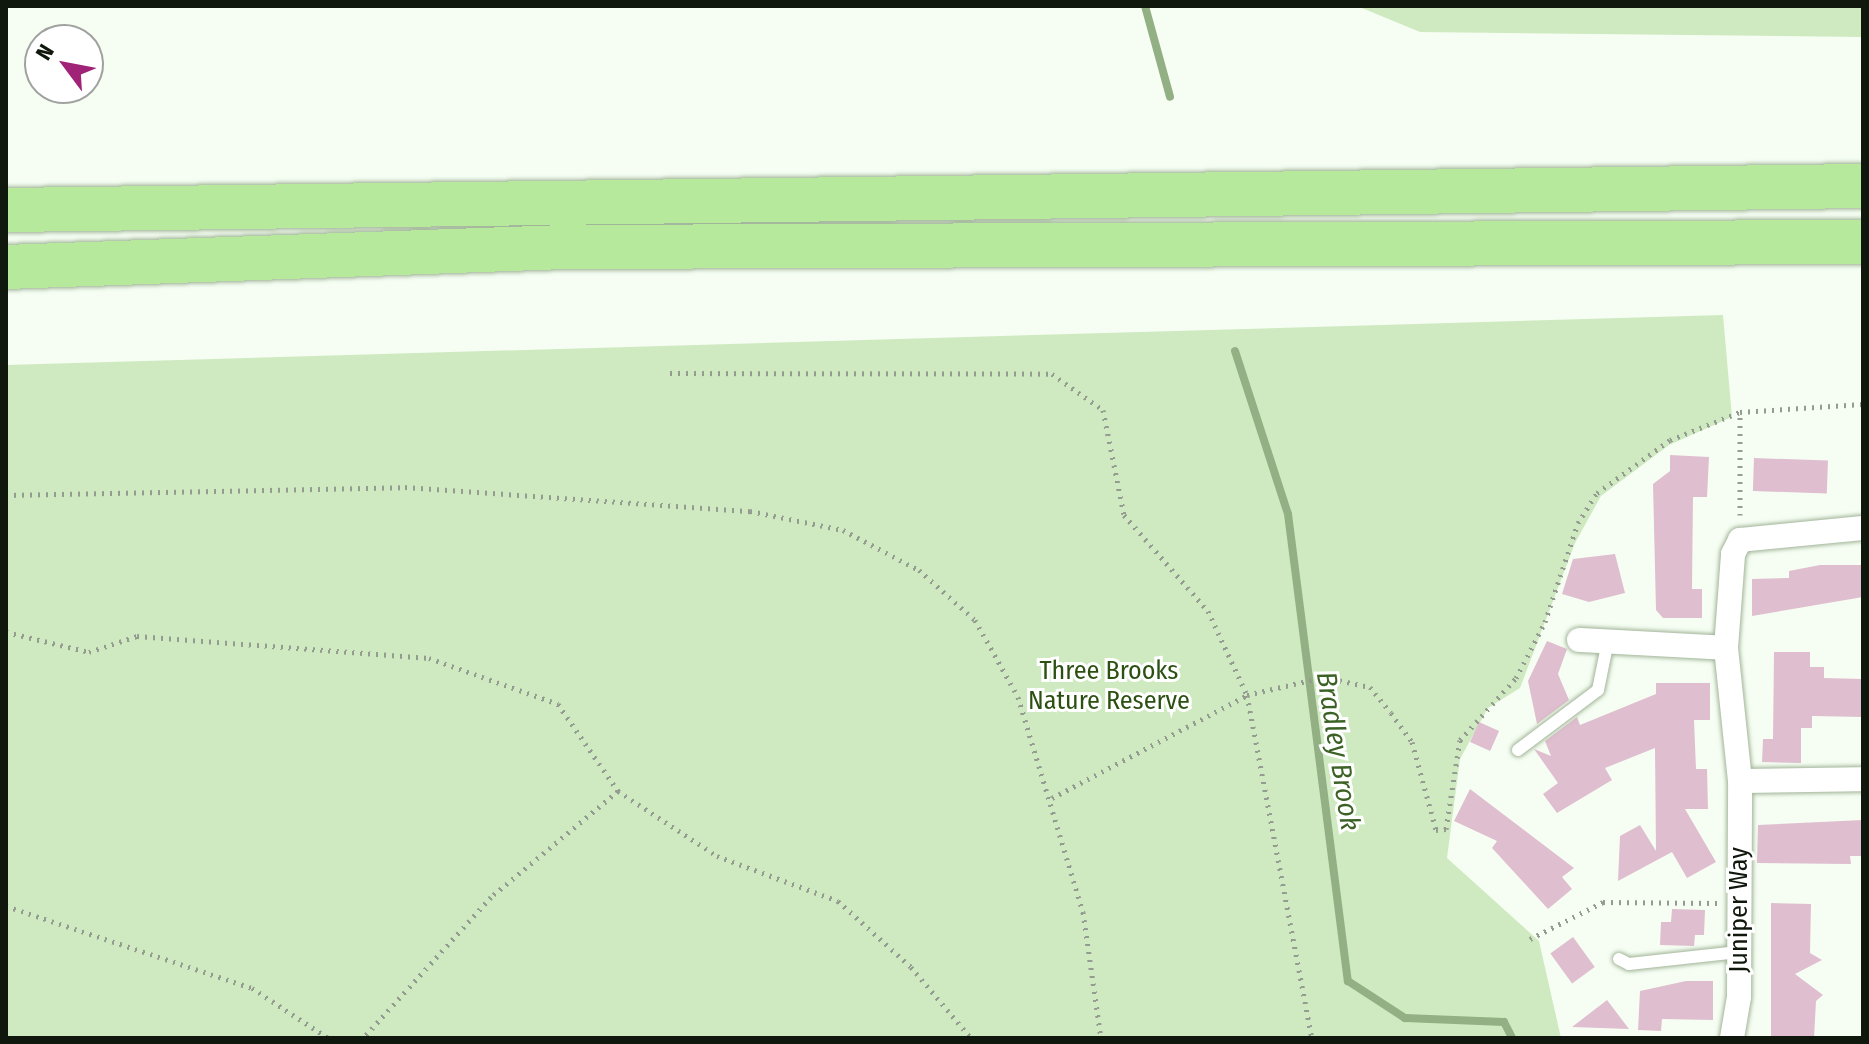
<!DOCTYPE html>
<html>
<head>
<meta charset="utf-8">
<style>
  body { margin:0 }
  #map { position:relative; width:1869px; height:1044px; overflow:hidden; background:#f6fef3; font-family:"Fira Sans Condensed",sans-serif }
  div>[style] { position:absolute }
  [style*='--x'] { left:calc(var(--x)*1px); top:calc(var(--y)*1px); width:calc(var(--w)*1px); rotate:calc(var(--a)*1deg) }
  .green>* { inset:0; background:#cfeac1 }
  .stream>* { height:8px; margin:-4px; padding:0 4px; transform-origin:4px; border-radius:4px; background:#93b084 }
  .building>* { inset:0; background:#dfbecf; transform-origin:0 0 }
  .path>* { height:5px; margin-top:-2.5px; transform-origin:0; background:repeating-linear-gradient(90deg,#949b90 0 2px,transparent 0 8px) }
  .roads { filter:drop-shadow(0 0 2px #a1b498) drop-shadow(0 0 2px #a1b498) }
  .lane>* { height:12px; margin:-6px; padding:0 6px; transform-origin:6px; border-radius:6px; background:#fff }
  .street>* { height:24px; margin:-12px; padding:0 12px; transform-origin:12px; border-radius:12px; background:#fff }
  .highway>* { height:44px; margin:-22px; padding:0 22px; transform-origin:22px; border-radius:22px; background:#b6e99c }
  span { translate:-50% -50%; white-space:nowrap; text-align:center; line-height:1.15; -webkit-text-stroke:6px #fff; paint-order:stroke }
  .park-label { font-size:26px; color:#2b5012 }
  .street-label { font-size:26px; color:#10170c }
  .water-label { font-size:28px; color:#3b6124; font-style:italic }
  .frame { position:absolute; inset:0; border:8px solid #10170c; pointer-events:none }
  .north { position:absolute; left:24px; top:24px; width:80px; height:80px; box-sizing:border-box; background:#fff; border:2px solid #9fa29e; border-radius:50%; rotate:302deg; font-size:22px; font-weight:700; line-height:32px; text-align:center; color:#10170c }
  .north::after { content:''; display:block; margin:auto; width:28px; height:36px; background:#a02377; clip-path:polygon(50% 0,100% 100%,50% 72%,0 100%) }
</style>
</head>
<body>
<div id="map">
  <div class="green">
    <div style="clip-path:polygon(1357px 6px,1863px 6px,1863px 37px,1420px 32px)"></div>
    <div style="clip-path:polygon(1723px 315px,1732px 417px,1669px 445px,1601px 496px,1575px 543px,1520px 688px,1488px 708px,1460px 759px,1447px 858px,1539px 941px,1561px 1038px,6px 1038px,6px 365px)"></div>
  </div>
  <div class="stream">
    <div style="--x:1145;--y:6;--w:94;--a:74.6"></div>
    <div style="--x:1235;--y:351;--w:171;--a:72"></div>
    <div style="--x:1288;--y:514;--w:471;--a:82.7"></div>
    <div style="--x:1348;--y:981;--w:68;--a:33"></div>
    <div style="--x:1405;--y:1018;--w:99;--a:2.3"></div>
    <div style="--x:1504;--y:1022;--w:18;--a:63"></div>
  </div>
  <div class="building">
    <div style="clip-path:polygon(1670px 455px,1709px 457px,1707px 497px,1693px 497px,1692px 589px,1702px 589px,1702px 618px,1663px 618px,1656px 610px,1653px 484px,1670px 471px)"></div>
    <div style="left:1754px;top:458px;width:74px;height:33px;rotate:2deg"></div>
    <div style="clip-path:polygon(1615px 554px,1625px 593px,1589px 602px,1562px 594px,1573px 559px)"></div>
    <div style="clip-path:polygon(1820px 565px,1863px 565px,1863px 597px,1752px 616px,1752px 579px,1789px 578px,1789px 571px)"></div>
    <div style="clip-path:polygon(1547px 641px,1567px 649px,1558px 674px,1569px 700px,1537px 724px,1528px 681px)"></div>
    <div style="clip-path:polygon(1774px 652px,1810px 652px,1810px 667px,1824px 667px,1824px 678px,1863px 679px,1863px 717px,1812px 716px,1812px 728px,1801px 728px,1801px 763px,1762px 762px,1763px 739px,1773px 739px)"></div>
    <div style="clip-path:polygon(1656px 683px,1710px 683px,1710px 720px,1694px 720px,1696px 769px,1707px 769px,1708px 809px,1685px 809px,1716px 862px,1687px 878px,1672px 852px,1618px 881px,1620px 836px,1640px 825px,1656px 851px,1655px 748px,1605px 768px,1612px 780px,1557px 813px,1543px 794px,1558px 783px,1534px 749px,1551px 756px,1545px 741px,1577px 717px,1580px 725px,1656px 694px)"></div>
    <div style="left:1479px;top:722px;width:22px;height:22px;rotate:24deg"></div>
    <div style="clip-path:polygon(1470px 789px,1574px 868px,1562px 877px,1572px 889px,1548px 909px,1492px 848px,1497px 841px,1454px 821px)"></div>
    <div style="clip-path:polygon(1863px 820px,1863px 856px,1850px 856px,1851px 864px,1757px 863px,1758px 825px)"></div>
    <div style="clip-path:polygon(1771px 903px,1811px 904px,1810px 953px,1822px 960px,1795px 974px,1823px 995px,1816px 1001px,1814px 1038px,1771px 1038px)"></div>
    <div style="clip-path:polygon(1672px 909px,1705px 910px,1704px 935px,1695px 935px,1694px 946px,1660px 945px,1661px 922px,1671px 922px)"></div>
    <div style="left:1573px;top:937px;width:37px;height:28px;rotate:54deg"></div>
    <div style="clip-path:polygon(1686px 981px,1713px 981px,1713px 1020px,1662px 1019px,1661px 1031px,1638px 1030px,1640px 991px)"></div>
    <div style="clip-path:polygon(1607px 1000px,1629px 1029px,1572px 1027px)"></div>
  </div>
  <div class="path">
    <div style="--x:670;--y:373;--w:382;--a:0.1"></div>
    <div style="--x:1052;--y:374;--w:62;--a:35.2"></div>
    <div style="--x:1103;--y:410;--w:107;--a:78.7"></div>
    <div style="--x:1124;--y:515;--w:128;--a:48.8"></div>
    <div style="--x:1208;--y:611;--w:93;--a:65.1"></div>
    <div style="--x:1247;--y:695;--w:349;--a:79.3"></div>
    <div style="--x:6;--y:495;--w:399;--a:-1.1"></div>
    <div style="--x:405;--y:487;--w:346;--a:4"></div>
    <div style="--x:750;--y:511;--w:95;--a:11.5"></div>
    <div style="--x:843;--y:530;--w:86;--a:27.8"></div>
    <div style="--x:919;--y:570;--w:75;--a:41.8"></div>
    <div style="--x:975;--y:620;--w:88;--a:60.8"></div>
    <div style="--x:1018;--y:697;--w:225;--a:73.2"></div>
    <div style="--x:1083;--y:912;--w:127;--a:81.9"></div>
    <div style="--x:1740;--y:515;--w:103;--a:-90"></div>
    <div style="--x:6;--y:632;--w:85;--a:13.5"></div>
    <div style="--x:89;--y:652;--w:51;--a:-18.4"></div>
    <div style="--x:137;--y:636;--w:293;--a:4.3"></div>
    <div style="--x:429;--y:658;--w:137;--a:19.6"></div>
    <div style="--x:558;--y:704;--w:106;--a:55.4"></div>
    <div style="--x:618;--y:791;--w:165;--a:140.2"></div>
    <div style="--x:491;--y:897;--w:190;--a:132.2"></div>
    <div style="--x:618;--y:791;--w:118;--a:33.3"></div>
    <div style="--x:717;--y:856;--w:129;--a:20.4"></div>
    <div style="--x:838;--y:901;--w:98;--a:42.1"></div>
    <div style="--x:911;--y:967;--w:93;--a:49.8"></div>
    <div style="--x:1052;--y:798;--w:221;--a:-27.8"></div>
    <div style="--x:1247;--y:695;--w:79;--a:-13.2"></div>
    <div style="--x:1324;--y:677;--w:47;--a:12.3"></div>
    <div style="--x:1370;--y:687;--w:33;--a:51"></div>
    <div style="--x:1391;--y:713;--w:36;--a:54"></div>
    <div style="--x:1412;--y:742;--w:91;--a:74.7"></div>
    <div style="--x:1436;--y:830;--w:10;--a:-6"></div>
    <div style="--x:1446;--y:829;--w:90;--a:-81.1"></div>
    <div style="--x:1460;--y:740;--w:84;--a:-47.9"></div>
    <div style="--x:1516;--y:678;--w:63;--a:-62.6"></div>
    <div style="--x:1545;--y:622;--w:104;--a:-71.6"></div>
    <div style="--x:1578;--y:523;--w:36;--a:-58"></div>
    <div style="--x:1597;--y:493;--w:90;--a:-36"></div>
    <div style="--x:1670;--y:440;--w:75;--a:-21.8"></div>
    <div style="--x:1740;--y:412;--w:123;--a:-3.7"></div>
    <div style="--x:6;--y:906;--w:259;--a:18.4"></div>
    <div style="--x:252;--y:988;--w:91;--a:33.3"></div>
    <div style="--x:1530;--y:939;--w:82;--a:-26.9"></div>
    <div style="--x:1603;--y:902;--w:114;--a:0.5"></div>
  </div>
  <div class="roads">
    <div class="lane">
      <div style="--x:1518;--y:750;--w:100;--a:-36.9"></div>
      <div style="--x:1598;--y:690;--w:50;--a:-78.5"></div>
      <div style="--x:1619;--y:959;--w:11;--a:27"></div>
      <div style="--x:1629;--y:964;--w:110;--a:-6.3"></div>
    </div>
    <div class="street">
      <div style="--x:1579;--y:640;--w:147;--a:3.1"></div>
      <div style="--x:1740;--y:781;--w:123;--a:-0.9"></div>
      <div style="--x:1732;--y:1038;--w:42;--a:-80.3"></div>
      <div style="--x:1739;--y:997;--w:216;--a:-89.7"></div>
      <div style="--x:1740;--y:781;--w:134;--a:-96"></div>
      <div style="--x:1726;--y:648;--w:94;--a:-85.7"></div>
      <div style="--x:1733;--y:554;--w:16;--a:-63"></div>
      <div style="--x:1740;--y:540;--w:124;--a:-5.6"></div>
    </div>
    <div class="highway">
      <div style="--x:6;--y:210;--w:1857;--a:-0.74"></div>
      <div style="--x:6;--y:267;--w:559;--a:-2.05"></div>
      <div style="--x:565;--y:247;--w:1298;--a:-0.22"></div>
    </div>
  </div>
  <div class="park-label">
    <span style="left:1109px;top:686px">Three Brooks<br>Nature Reserve</span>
  </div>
  <div class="street-label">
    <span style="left:1739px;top:910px;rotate:-90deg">Juniper Way</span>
  </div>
  <div class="water-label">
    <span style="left:1338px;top:751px;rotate:81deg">Bradley Brook</span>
  </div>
  <div class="frame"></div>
  <div class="north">N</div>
</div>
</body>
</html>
